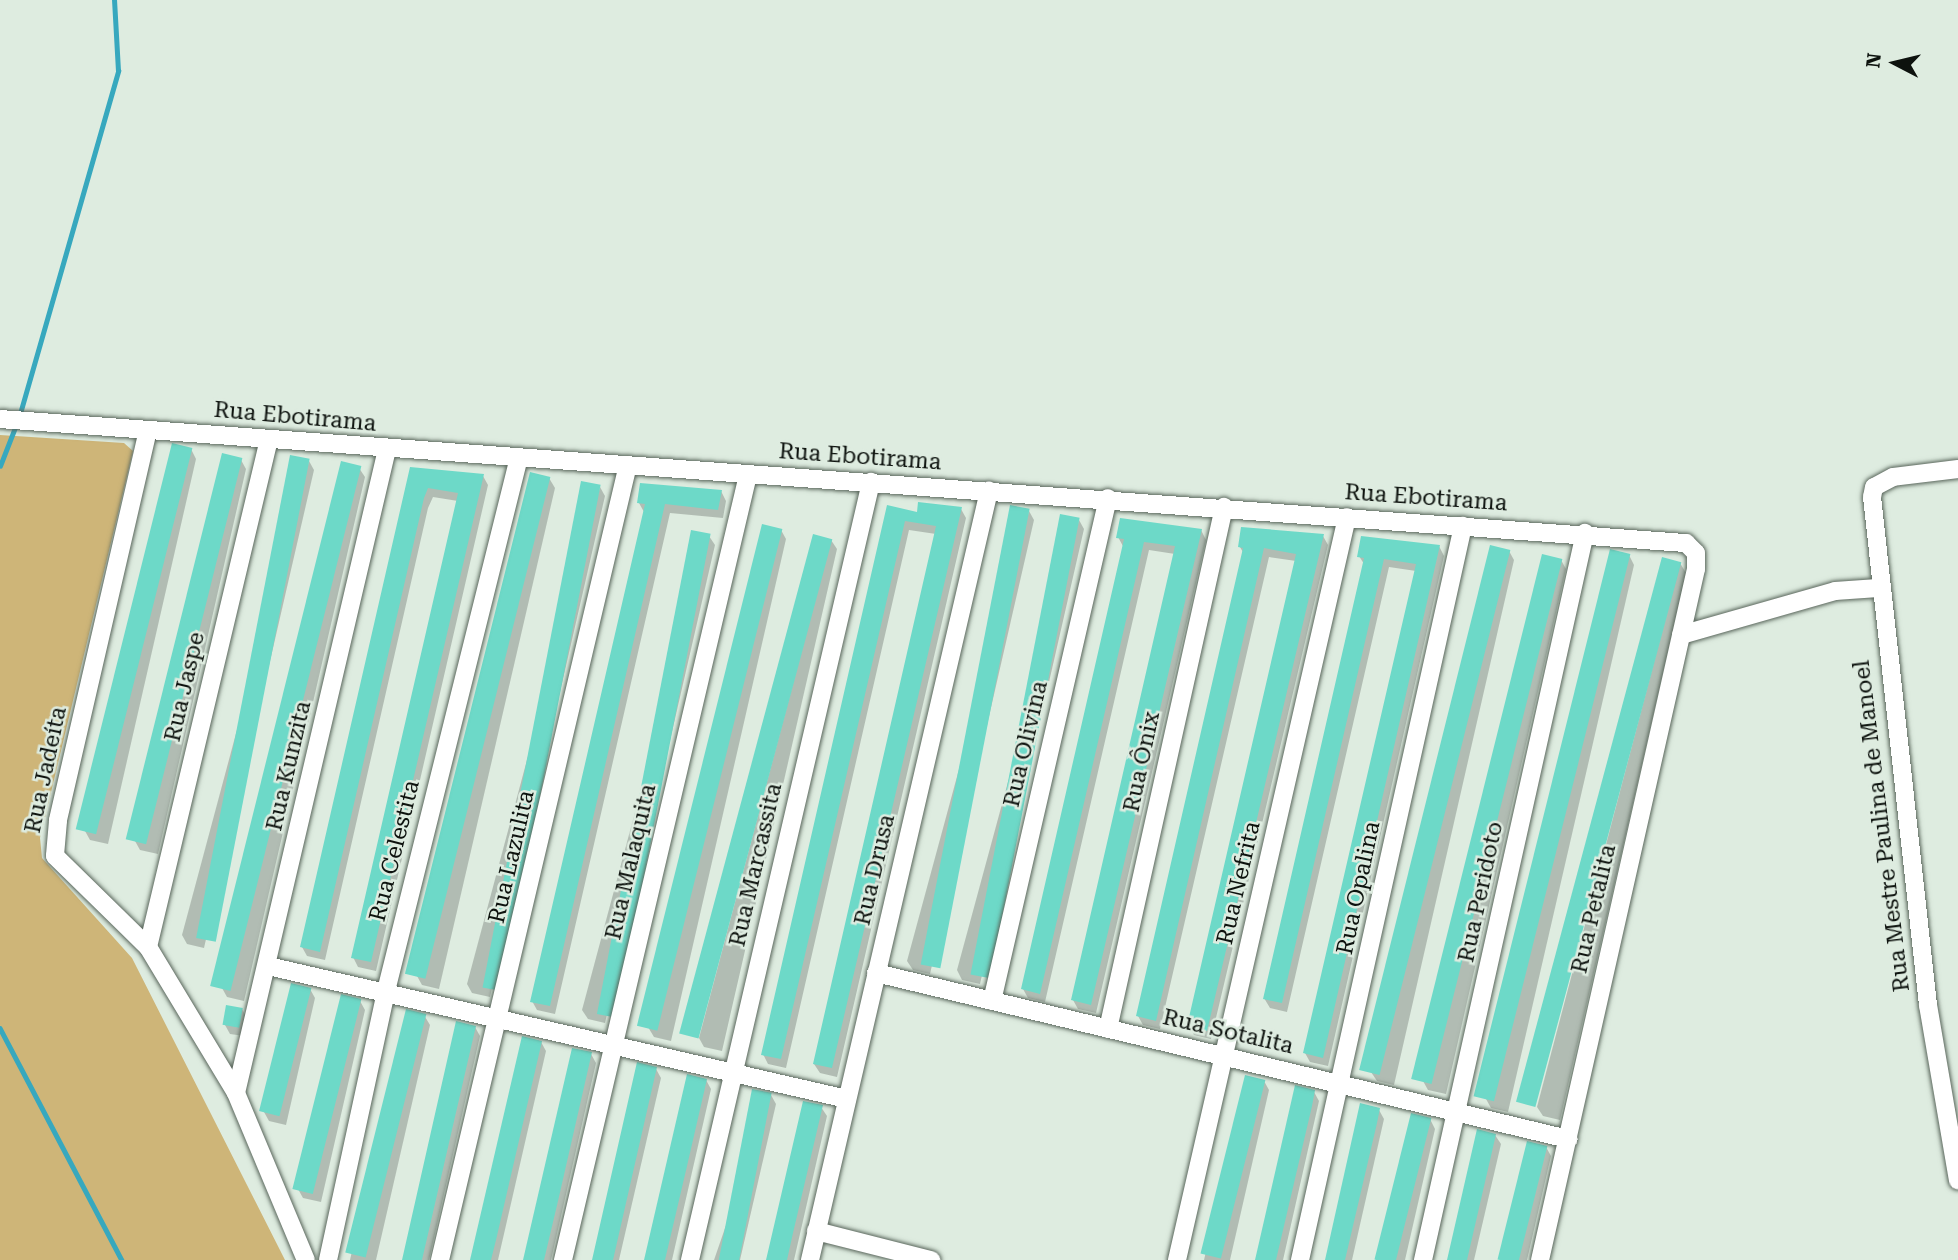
<!DOCTYPE html>
<html>
<head>
<meta charset="utf-8">
<style>
  body { margin:0 }
  #map { position:relative; width:1958px; height:1260px; overflow:hidden; background:#deece0; font-family:"Roboto Serif",serif }
  div>[style] { position:absolute }
  [style*='--x'] { left:calc(var(--x)*1px); top:calc(var(--y)*1px); width:calc(var(--w)*1px); rotate:calc(var(--a)*1deg) }
  .green>* { inset:0; background:#ceb578 }
  .shadow>* { inset:0; background:#0003 }
  .stream>* { height:4.5px; margin:-2.25px; padding:0 2.25px; transform-origin:2.25px; border-radius:2.25px; background:#37a8be }
  .building>* { inset:0; background:#6dd9c8; transform-origin:0 0 }
  .roads { filter:drop-shadow(0 0 2px #59665b) drop-shadow(0 0 2px #59665b) }
  .street>* { height:18px; margin:-9px; padding:0 9px; transform-origin:9px; border-radius:9px; background:#fff }
  span { translate:-50% -50%; white-space:nowrap; text-align:center; line-height:1.15; -webkit-text-stroke:5px #deece0; paint-order:stroke }
  .street-label { font-size:23px; color:#0d120e }
  .north { position:absolute; left:1860px; top:28px; width:70px; height:70px; -webkit-text-stroke:5px #deece0; paint-order:stroke; rotate:277deg; font-size:19px; font-weight:700; line-height:28px; text-align:center; color:#0d120e }
  .north::after { content:''; display:block; margin:auto; width:24px; height:32px; background:#0d120e; clip-path:polygon(50% 0,100% 100%,50% 72%,0 100%) }
</style>
</head>
<body>
<div id="map">
  <div class="green">
    <div style="clip-path:polygon(0 435px,124px 443px,133px 451px,40px 838px,42px 858px,132px 958px,285px 1260px,0 1260px)"></div>
  </div>
  <div class="shadow">
    <div style="clip-path:polygon(191px 449px,196px 459px,108px 844px,90px 840px,85px 831px)"></div>
    <div style="clip-path:polygon(241px 460px,246px 469px,158px 854px,140px 850px,135px 841px)"></div>
    <div style="clip-path:polygon(309px 461px,314px 470px,204px 948px,187px 944px,182px 935px)"></div>
    <div style="clip-path:polygon(359px 468px,365px 477px,244px 1001px,227px 997px,222px 988px)"></div>
    <div style="clip-path:polygon(412px 469px,483px 476px,488px 485px,376px 971px,358px 967px,353px 957px,458px 501px,433px 497px,428px 508px,325px 960px,307px 956px,302px 947px)"></div>
    <div style="clip-path:polygon(549px 478px,555px 488px,439px 989px,422px 985px,417px 976px)"></div>
    <div style="clip-path:polygon(600px 487px,605px 496px,490px 997px,472px 993px,467px 984px)"></div>
    <div style="clip-path:polygon(721px 491px,726px 501px,723px 518px,670px 513px,555px 1014px,537px 1010px,532px 1001px,644px 512px,639px 503px)"></div>
    <div style="clip-path:polygon(889px 507px,918px 514px,961px 509px,966px 518px,837px 1077px,820px 1073px,814px 1064px,936px 534px,909px 530px,786px 1068px,768px 1064px,763px 1054px)"></div>
    <div style="clip-path:polygon(1029px 511px,1034px 520px,930px 974px,913px 970px,907px 961px)"></div>
    <div style="clip-path:polygon(1079px 520px,1084px 529px,980px 984px,962px 980px,957px 970px)"></div>
    <div style="clip-path:polygon(781px 530px,786px 539px,671px 1041px,654px 1037px,648px 1027px)"></div>
    <div style="clip-path:polygon(1201px 530px,1206px 540px,1096px 1013px,1078px 1009px,1073px 1000px,1175px 554px,1149px 550px,1045px 1002px,1028px 998px,1023px 989px,1124px 548px,1118px 537px)"></div>
    <div style="clip-path:polygon(709px 536px,715px 545px,605px 1023px,588px 1019px,582px 1010px)"></div>
    <div style="clip-path:polygon(1323px 536px,1328px 545px,1211px 1039px,1194px 1035px,1189px 1026px,1296px 561px,1269px 557px,1160px 1029px,1143px 1025px,1138px 1016px,1244px 554px,1240px 547px)"></div>
    <div style="clip-path:polygon(831px 540px,837px 549px,722px 1051px,704px 1047px,699px 1038px)"></div>
    <div style="clip-path:polygon(1439px 546px,1444px 556px,1328px 1066px,1310px 1062px,1305px 1053px,1416px 571px,1389px 567px,1287px 1012px,1270px 1008px,1264px 998px,1364px 564px,1359px 556px)"></div>
    <div style="clip-path:polygon(1509px 551px,1514px 560px,1394px 1085px,1377px 1081px,1371px 1072px)"></div>
    <div style="clip-path:polygon(1629px 555px,1634px 565px,1508px 1112px,1491px 1108px,1486px 1099px)"></div>
    <div style="clip-path:polygon(1561px 560px,1566px 569px,1446px 1094px,1428px 1090px,1423px 1081px)"></div>
    <div style="clip-path:polygon(1680px 563px,1686px 573px,1560px 1120px,1543px 1116px,1537px 1107px)"></div>
    <div style="clip-path:polygon(310px 989px,315px 998px,286px 1125px,269px 1121px,264px 1112px)"></div>
    <div style="clip-path:polygon(360px 1001px,365px 1010px,321px 1202px,303px 1198px,298px 1189px)"></div>
    <div style="clip-path:polygon(242px 1009px,247px 1018px,244px 1036px,230px 1034px,225px 1025px)"></div>
    <div style="clip-path:polygon(407px 1011px,424px 1015px,430px 1025px,376px 1260px,350px 1260px)"></div>
    <div style="clip-path:polygon(475px 1027px,480px 1036px,429px 1260px,403px 1260px)"></div>
    <div style="clip-path:polygon(541px 1042px,546px 1051px,498px 1260px,472px 1260px)"></div>
    <div style="clip-path:polygon(591px 1054px,596px 1063px,551px 1260px,525px 1260px)"></div>
    <div style="clip-path:polygon(656px 1069px,661px 1078px,619px 1260px,594px 1260px)"></div>
    <div style="clip-path:polygon(1246px 1077px,1264px 1081px,1269px 1090px,1230px 1260px,1204px 1260px)"></div>
    <div style="clip-path:polygon(706px 1080px,711px 1089px,672px 1260px,646px 1260px)"></div>
    <div style="clip-path:polygon(1314px 1092px,1319px 1101px,1283px 1260px,1257px 1260px)"></div>
    <div style="clip-path:polygon(771px 1095px,776px 1104px,740px 1260px,714px 1260px)"></div>
    <div style="clip-path:polygon(821px 1107px,827px 1116px,794px 1260px,768px 1260px)"></div>
    <div style="clip-path:polygon(1379px 1110px,1384px 1119px,1352px 1260px,1326px 1260px)"></div>
    <div style="clip-path:polygon(1430px 1119px,1435px 1129px,1405px 1260px,1379px 1260px)"></div>
    <div style="clip-path:polygon(1495px 1135px,1501px 1144px,1474px 1260px,1448px 1260px)"></div>
    <div style="clip-path:polygon(1546px 1147px,1551px 1156px,1527px 1260px,1501px 1260px)"></div>
  </div>
  <div class="stream">
    <div style="--x:19;--y:417;--w:360;--a:-74"></div>
    <div style="--x:118;--y:71;--w:71;--a:-93.2"></div>
    <div style="--x:0;--y:466;--w:44;--a:-68.7"></div>
    <div style="--x:0;--y:1028;--w:262;--a:62.3"></div>
  </div>
  <div class="building">
    <div style="left:172px;top:443px;width:21px;height:398px;rotate:14deg"></div>
    <div style="left:222px;top:453px;width:21px;height:398px;rotate:14deg"></div>
    <div style="left:290px;top:455px;width:20px;height:492px;rotate:11deg"></div>
    <div style="left:341px;top:461px;width:21px;height:541px;rotate:14deg"></div>
    <div style="clip-path:polygon(410px 467px,484px 474px,371px 962px,351px 958px,458px 493px,428px 488px,424px 498px,320px 952px,300px 947px)"></div>
    <div style="left:530px;top:472px;width:21px;height:517px;rotate:14deg"></div>
    <div style="left:581px;top:481px;width:20px;height:516px;rotate:11deg"></div>
    <div style="clip-path:polygon(640px 483px,722px 490px,718px 510px,665px 504px,550px 1006px,530px 1002px,645px 504px,637px 503px)"></div>
    <div style="clip-path:polygon(918px 502px,962px 507px,832px 1068px,813px 1064px,936px 526px,905px 521px,781px 1059px,761px 1055px,887px 505px,917px 512px)"></div>
    <div style="left:1010px;top:505px;width:20px;height:468px;rotate:11deg"></div>
    <div style="left:1060px;top:514px;width:20px;height:469px;rotate:11deg"></div>
    <div style="clip-path:polygon(1120px 518px,1202px 529px,1091px 1005px,1071px 1000px,1175px 546px,1144px 542px,1040px 994px,1021px 989px,1124px 539px,1116px 538px)"></div>
    <div style="left:762px;top:524px;width:21px;height:517px;rotate:14deg"></div>
    <div style="clip-path:polygon(1241px 527px,1324px 534px,1207px 1031px,1187px 1026px,1296px 554px,1264px 548px,1156px 1021px,1136px 1016px,1243px 548px,1238px 547px)"></div>
    <div style="left:691px;top:530px;width:20px;height:493px;rotate:11deg"></div>
    <div style="left:813px;top:534px;width:20px;height:517px;rotate:15deg"></div>
    <div style="clip-path:polygon(1361px 536px,1440px 545px,1323px 1058px,1303px 1053px,1416px 564px,1384px 559px,1282px 1003px,1263px 999px,1364px 558px,1357px 557px)"></div>
    <div style="left:1490px;top:545px;width:21px;height:541px;rotate:14deg"></div>
    <div style="left:1610px;top:549px;width:21px;height:564px;rotate:14deg"></div>
    <div style="left:1542px;top:554px;width:21px;height:541px;rotate:14deg"></div>
    <div style="left:1662px;top:557px;width:20px;height:564px;rotate:15deg"></div>
    <div style="left:291px;top:983px;width:21px;height:132px;rotate:14deg"></div>
    <div style="left:341px;top:994px;width:21px;height:201px;rotate:14deg"></div>
    <div style="left:226px;top:1005px;width:17px;height:20px;rotate:10deg"></div>
    <div style="left:406px;top:1009px;width:21px;height:251px;rotate:14deg"></div>
    <div style="clip-path:polygon(456px 1021px,476px 1026px,472px 1043px,422px 1260px,402px 1260px)"></div>
    <div style="clip-path:polygon(522px 1036px,542px 1041px,496px 1240px,491px 1260px,470px 1260px)"></div>
    <div style="clip-path:polygon(572px 1048px,592px 1052px,558px 1201px,544px 1260px,523px 1260px)"></div>
    <div style="clip-path:polygon(637px 1062px,657px 1067px,654px 1080px,613px 1260px,592px 1260px)"></div>
    <div style="clip-path:polygon(687px 1074px,707px 1079px,687px 1166px,665px 1260px,644px 1260px)"></div>
    <div style="left:1245px;top:1075px;width:21px;height:184px;rotate:14deg"></div>
    <div style="clip-path:polygon(1295px 1085px,1315px 1090px,1312px 1106px,1276px 1260px,1255px 1260px)"></div>
    <div style="left:752px;top:1089px;width:20px;height:175px;rotate:11deg"></div>
    <div style="clip-path:polygon(803px 1101px,823px 1105px,793px 1233px,787px 1260px,766px 1260px)"></div>
    <div style="clip-path:polygon(1360px 1103px,1380px 1108px,1377px 1123px,1345px 1260px,1325px 1260px)"></div>
    <div style="left:1411px;top:1113px;width:21px;height:151px;rotate:14deg"></div>
    <div style="clip-path:polygon(1477px 1129px,1496px 1134px,1491px 1156px,1467px 1260px,1447px 1260px)"></div>
    <div style="left:1527px;top:1141px;width:21px;height:122px;rotate:14deg"></div>
  </div>
  <div class="roads">
    <div class="street">
      <div style="--x:0;--y:419;--w:1691;--a:4.21"></div>
      <div style="--x:1686;--y:543;--w:14;--a:45"></div>
      <div style="--x:1696;--y:553;--w:16;--a:90"></div>
      <div style="--x:1696;--y:569;--w:708;--a:102.72"></div>
      <div style="--x:148;--y:430;--w:401;--a:103"></div>
      <div style="--x:58;--y:821;--w:35;--a:95"></div>
      <div style="--x:55;--y:856;--w:130;--a:44.4"></div>
      <div style="--x:148;--y:947;--w:170;--a:58.9"></div>
      <div style="--x:236;--y:1093;--w:181;--a:67.3"></div>
      <div style="--x:1958;--y:469;--w:65;--a:173"></div>
      <div style="--x:1893;--y:477;--w:21;--a:152"></div>
      <div style="--x:1874;--y:487;--w:10;--a:101"></div>
      <div style="--x:1872;--y:497;--w:511;--a:83.71"></div>
      <div style="--x:1928;--y:1005;--w:178;--a:80.3"></div>
      <div style="--x:1681;--y:635;--w:160;--a:-15.9"></div>
      <div style="--x:1835;--y:591;--w:43;--a:-4"></div>
      <div style="--x:148;--y:947;--w:522;--a:-76.6"></div>
      <div style="--x:268;--y:966;--w:594;--a:12.94"></div>
      <div style="--x:876;--y:973;--w:712;--a:13.49"></div>
      <div style="--x:992;--y:1001;--w:516;--a:-77.01"></div>
      <div style="--x:1108;--y:1029;--w:535;--a:-77.47"></div>
      <div style="--x:236;--y:1093;--w:661;--a:-76.8"></div>
      <div style="--x:816;--y:1231;--w:119;--a:14.2"></div>
      <div style="--x:328;--y:1260;--w:275;--a:-77.8"></div>
      <div style="--x:386;--y:991;--w:550;--a:-76.01"></div>
      <div style="--x:440;--y:1260;--w:817;--a:-76.7"></div>
      <div style="--x:563;--y:1260;--w:807;--a:-76.74"></div>
      <div style="--x:690;--y:1260;--w:799;--a:-76.9"></div>
      <div style="--x:810;--y:1260;--w:790;--a:-76.9"></div>
      <div style="--x:1177;--y:1260;--w:762;--a:-77.11"></div>
      <div style="--x:1300;--y:1260;--w:752;--a:-77.48"></div>
      <div style="--x:1423;--y:1260;--w:745;--a:-77.44"></div>
    </div>
  </div>
  <div class="street-label">
    <span style="left:295px;top:417px;rotate:5deg">Rua Ebotirama</span>
    <span style="left:860px;top:457px;rotate:4deg">Rua Ebotirama</span>
    <span style="left:1426px;top:498px;rotate:4deg">Rua Ebotirama</span>
    <span style="left:185px;top:687px;rotate:-77deg">Rua Jaspe</span>
    <span style="left:1026px;top:744px;rotate:-77deg">Rua Olivina</span>
    <span style="left:1142px;top:762px;rotate:-78deg">Rua Ônix</span>
    <span style="left:289px;top:766px;rotate:-77deg">Rua Kunzita</span>
    <span style="left:46px;top:770px;rotate:-78deg">Rua Jadeíta</span>
    <span style="left:1882px;top:826px;rotate:-97deg">Rua Mestre Paulina de Manoel</span>
    <span style="left:395px;top:851px;rotate:-76deg">Rua Celestita</span>
    <span style="left:512px;top:857px;rotate:-77deg">Rua Lazulita</span>
    <span style="left:631px;top:862px;rotate:-77deg">Rua Malaquita</span>
    <span style="left:756px;top:865px;rotate:-77deg">Rua Marcassita</span>
    <span style="left:875px;top:870px;rotate:-77deg">Rua Drusa</span>
    <span style="left:1239px;top:883px;rotate:-77deg">Rua Nefrita</span>
    <span style="left:1359px;top:888px;rotate:-78deg">Rua Opalina</span>
    <span style="left:1481px;top:892px;rotate:-78deg">Rua Peridoto</span>
    <span style="left:1594px;top:909px;rotate:-77deg">Rua Petalita</span>
    <span style="left:1228px;top:1032px;rotate:13deg">Rua Sotalita</span>
  </div>
  <div class="north">N</div>
</div>
</body>
</html>
